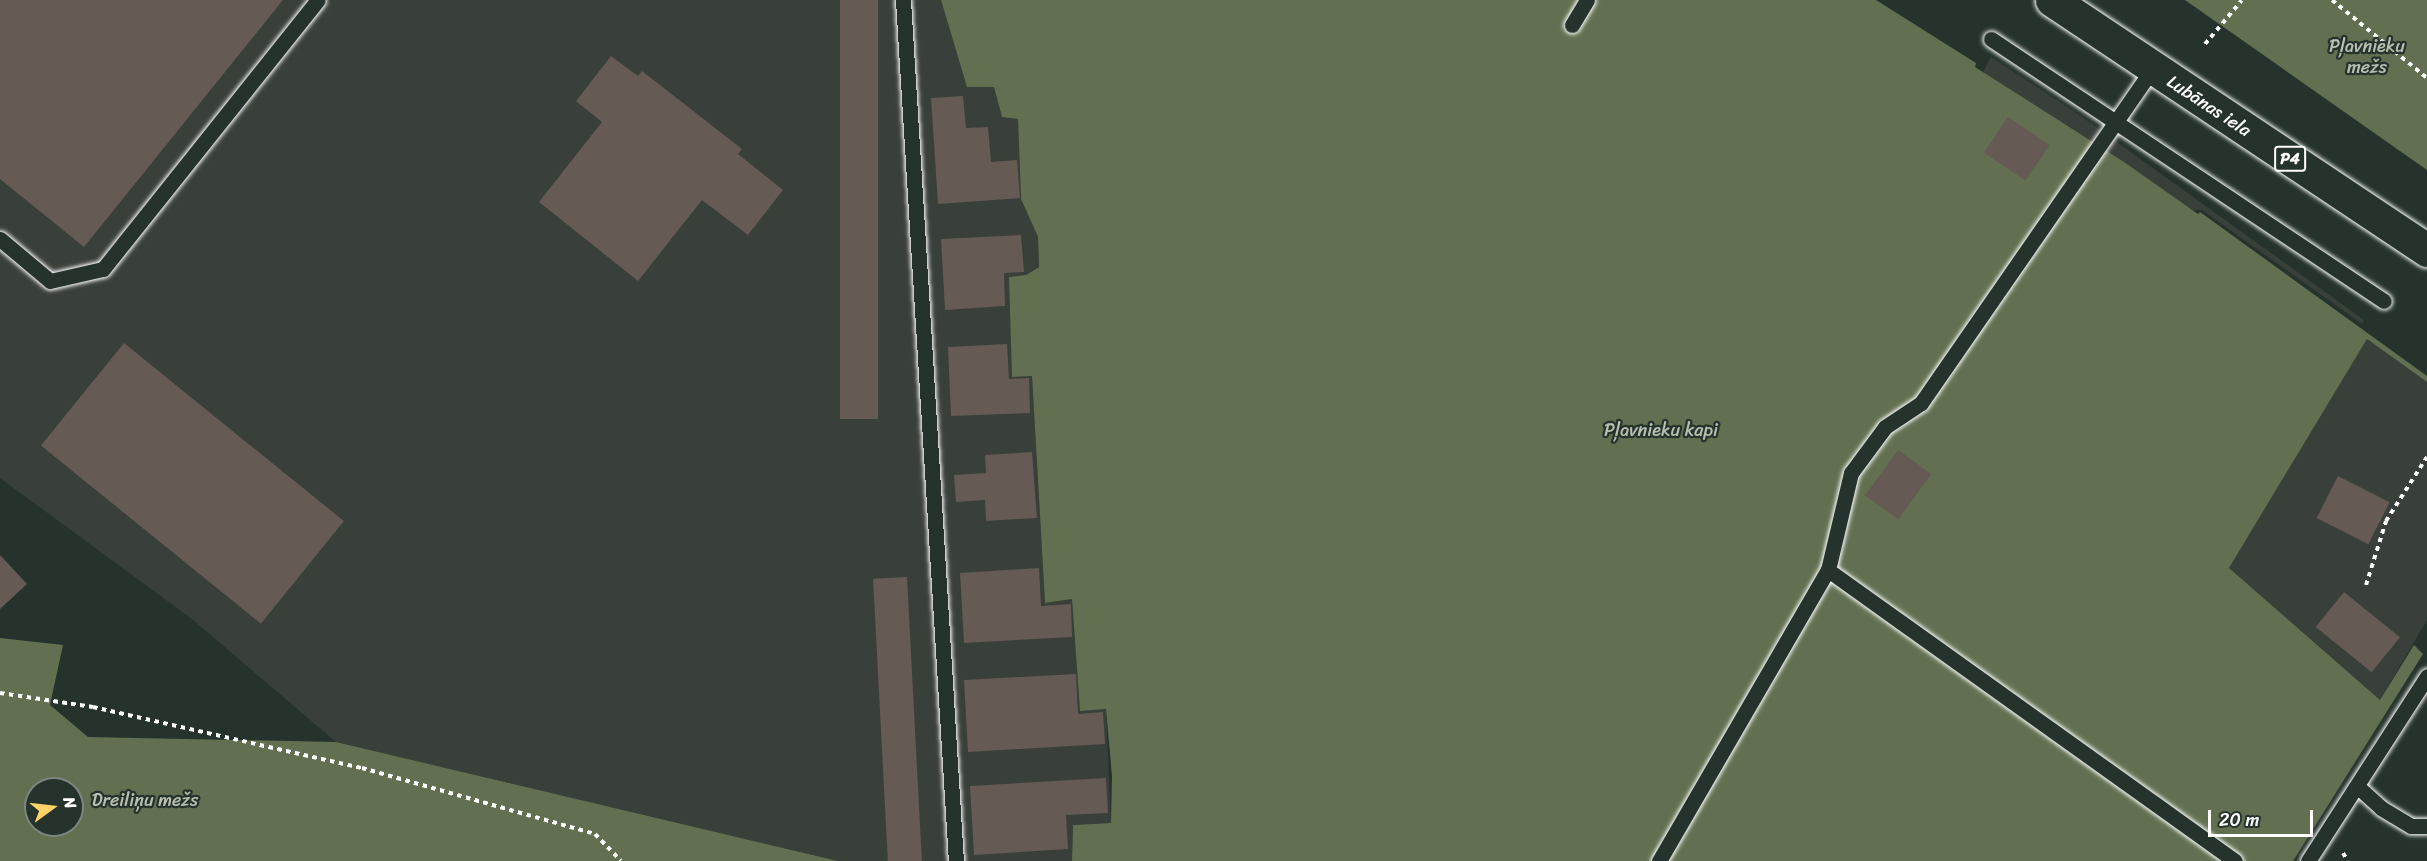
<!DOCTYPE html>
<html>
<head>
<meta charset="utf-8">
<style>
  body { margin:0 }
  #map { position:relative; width:2427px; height:861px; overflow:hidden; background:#26332d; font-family:Sriracha,sans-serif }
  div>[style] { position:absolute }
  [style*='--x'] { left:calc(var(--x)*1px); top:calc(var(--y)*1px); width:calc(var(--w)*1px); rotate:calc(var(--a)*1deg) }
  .built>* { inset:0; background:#393f39 }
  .green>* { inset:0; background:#627051 }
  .building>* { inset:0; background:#655a54; transform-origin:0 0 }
  .path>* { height:4px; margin-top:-2px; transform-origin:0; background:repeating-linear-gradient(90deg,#fff 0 4.5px,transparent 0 9px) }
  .roads { filter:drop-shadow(0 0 2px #fff) drop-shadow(0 0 2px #fff) }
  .service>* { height:15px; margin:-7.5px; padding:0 7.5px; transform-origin:7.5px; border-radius:7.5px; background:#26332d }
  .primary>* { height:33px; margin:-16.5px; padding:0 16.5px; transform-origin:16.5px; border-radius:16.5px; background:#26332d }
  span { translate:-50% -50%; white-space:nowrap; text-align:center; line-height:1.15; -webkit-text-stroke:4.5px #26332d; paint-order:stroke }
  .shield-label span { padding:2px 4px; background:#26332d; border:2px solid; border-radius:4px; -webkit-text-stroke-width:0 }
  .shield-label { font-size:16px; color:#fff; font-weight:700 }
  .park-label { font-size:18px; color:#b8bfb1 }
  .street-label { font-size:18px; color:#fff }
  .north { position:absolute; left:24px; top:777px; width:60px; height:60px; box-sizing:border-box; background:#26332d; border:2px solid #7d8581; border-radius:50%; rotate:75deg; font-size:16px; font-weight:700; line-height:24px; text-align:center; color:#fff }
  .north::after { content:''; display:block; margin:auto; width:21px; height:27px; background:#ffd166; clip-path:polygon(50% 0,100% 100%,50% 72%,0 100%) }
  .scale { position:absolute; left:2208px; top:810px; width:105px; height:27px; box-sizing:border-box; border:3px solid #fff; border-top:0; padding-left:8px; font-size:18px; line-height:21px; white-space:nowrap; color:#fff; -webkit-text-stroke:4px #26332d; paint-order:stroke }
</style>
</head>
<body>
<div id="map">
  <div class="built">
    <div style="clip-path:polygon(0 0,941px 0,967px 86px,995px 87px,1002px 117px,1018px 119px,1021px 199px,1038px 237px,1039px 266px,1026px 275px,1013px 377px,1032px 376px,1045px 603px,1072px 599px,1080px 710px,1106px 709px,1111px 823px,1073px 825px,1072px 861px,838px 861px,336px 742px,192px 619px,0 478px)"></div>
    <div style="clip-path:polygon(1991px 57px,2078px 114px,2364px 320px,2362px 324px,2202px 210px,2193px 210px,1983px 72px)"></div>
    <div style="clip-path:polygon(2367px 339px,2427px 382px,2427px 620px,2380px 700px,2229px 568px)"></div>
  </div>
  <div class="green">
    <div style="clip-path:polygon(941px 0,1876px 0,1976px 63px,1975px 67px,2124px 162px,2198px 214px,2200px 212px,2427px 376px,2427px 382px,2367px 339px,2229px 568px,2380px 700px,2414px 645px,2423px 654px,2293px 861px,1072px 861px,1073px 825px,1111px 823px,1112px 776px,1106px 709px,1080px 711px,1072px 599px,1045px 603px,1032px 376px,1012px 377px,1009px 277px,1026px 275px,1039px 267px,1038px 237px,1021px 199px,1018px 119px,1002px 117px,994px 87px,967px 87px)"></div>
    <div style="clip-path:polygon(2185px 0,2427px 0,2427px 170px)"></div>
    <div style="clip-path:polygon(evenodd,0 638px,63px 645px,50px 705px,88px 737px,336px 742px,838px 861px,0 861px,0 638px,36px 789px,72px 789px,72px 825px,36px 825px,36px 789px)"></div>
  </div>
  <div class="building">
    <div style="clip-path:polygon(0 0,283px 0,84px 247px,0 179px)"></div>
    <div style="left:840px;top:0;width:38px;height:419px"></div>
    <div style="clip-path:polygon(611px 56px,638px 76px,642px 71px,742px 149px,738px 154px,783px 190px,748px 235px,702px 200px,638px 281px,539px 202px,602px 122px,576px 101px)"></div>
    <div style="clip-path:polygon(963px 96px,966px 128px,988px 127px,991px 162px,1017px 160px,1020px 198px,938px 204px,931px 98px)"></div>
    <div style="left:2008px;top:117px;width:50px;height:43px;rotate:34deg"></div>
    <div style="clip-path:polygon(1021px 235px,1024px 272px,1004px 273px,1005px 306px,945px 310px,941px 239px)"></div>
    <div style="left:124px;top:343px;width:283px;height:132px;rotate:39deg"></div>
    <div style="clip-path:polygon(1007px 344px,1009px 379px,1029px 378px,1030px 413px,951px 416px,948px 347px)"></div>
    <div style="left:1898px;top:450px;width:41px;height:56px;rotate:36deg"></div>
    <div style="clip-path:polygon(1032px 452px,1037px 518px,986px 521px,985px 500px,956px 502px,954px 475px,986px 473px,985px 455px)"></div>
    <div style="left:2338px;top:476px;width:58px;height:47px;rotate:27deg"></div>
    <div style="clip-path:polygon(0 555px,27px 584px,0 609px)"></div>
    <div style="clip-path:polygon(1039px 568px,1041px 606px,1071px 604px,1072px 637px,964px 643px,960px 573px)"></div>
    <div style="left:907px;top:577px;width:285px;height:34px;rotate:87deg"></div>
    <div style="left:2344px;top:592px;width:72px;height:45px;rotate:39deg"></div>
    <div style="clip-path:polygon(1076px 674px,1078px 714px,1103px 712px,1105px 744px,968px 752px,964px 680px)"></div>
    <div style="clip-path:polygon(1106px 778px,1108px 813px,1066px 815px,1068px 849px,974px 855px,970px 786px)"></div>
  </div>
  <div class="path">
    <div style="--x:2332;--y:0;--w:123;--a:39.4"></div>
    <div style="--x:2205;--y:44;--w:57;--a:-49.9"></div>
    <div style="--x:2366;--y:585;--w:67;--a:-72.6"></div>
    <div style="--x:2386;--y:521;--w:76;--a:-57.4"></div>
    <div style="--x:0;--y:693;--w:94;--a:8.6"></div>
    <div style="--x:93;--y:707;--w:276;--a:12.8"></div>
    <div style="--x:362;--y:768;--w:242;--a:15.8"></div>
    <div style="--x:595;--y:834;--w:37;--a:46"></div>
    <div style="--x:2343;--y:853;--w:9;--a:58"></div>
  </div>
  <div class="roads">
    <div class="service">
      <div style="--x:903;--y:0;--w:863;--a:86.48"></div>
      <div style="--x:1572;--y:25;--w:29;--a:-59"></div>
      <div style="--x:1991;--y:39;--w:472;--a:33.7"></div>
      <div style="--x:0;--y:239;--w:65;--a:40"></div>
      <div style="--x:50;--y:281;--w:54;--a:-12.8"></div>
      <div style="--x:103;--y:269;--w:344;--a:-51.4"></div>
      <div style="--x:1828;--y:570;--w:500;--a:35.56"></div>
      <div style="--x:2358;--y:787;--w:31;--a:42"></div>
      <div style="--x:2381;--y:808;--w:35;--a:31"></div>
      <div style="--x:2411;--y:826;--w:16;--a:0"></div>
      <div style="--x:1659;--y:861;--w:337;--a:-59.9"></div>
      <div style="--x:1828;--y:570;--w:100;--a:-76.7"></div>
      <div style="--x:1851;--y:473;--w:57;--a:-53.5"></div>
      <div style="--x:1885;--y:427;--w:43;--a:-33.7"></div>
      <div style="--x:1921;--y:403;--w:407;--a:-55.3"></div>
      <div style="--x:2308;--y:861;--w:220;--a:-57.2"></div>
    </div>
    <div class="primary">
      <div style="--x:2052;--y:0;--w:451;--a:33.7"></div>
    </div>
  </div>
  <div class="shield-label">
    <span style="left:2290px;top:159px">P4</span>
  </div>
  <div class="park-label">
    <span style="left:2367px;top:57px">Pļavnieku<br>mežs</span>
    <span style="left:1661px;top:430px">Pļavnieku kapi</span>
    <span style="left:145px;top:800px">Dreiliņu mežs</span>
  </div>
  <div class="street-label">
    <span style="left:2209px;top:106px;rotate:33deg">Lubānas iela</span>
  </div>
  <div class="north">N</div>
  <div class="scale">20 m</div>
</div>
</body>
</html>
